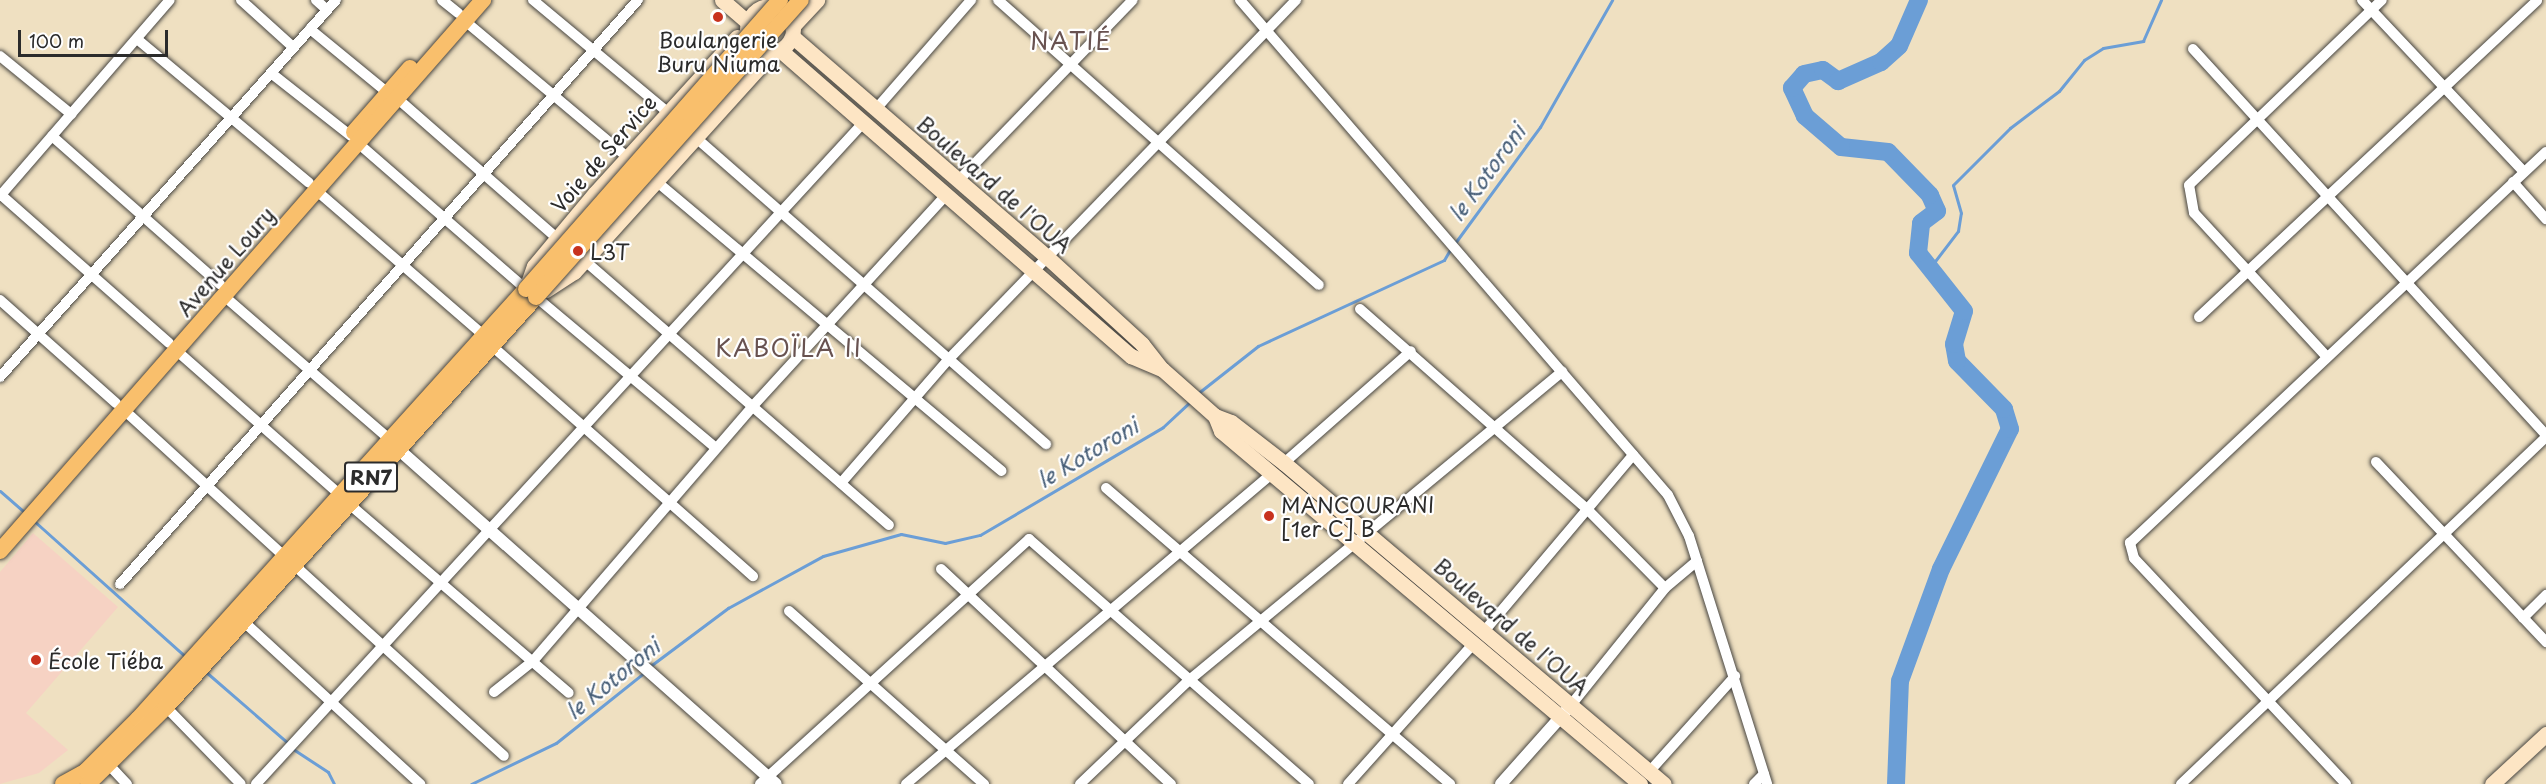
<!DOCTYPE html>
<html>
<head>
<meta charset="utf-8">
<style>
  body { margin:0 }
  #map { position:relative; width:2546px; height:784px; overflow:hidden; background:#efe0c1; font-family:"Playpen Sans",sans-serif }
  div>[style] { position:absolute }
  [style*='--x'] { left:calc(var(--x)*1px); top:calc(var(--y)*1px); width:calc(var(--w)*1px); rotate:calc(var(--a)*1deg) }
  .built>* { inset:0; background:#f6d2c3 }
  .stream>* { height:3px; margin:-1.5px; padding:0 1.5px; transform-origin:1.5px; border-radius:1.5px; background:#6b9ed6 }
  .river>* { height:18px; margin:-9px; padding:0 9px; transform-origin:9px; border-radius:9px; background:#6b9ed6 }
  .roads { filter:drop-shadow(0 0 2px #484642) drop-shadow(0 0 2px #484642) }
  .minor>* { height:10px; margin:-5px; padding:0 5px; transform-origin:5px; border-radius:5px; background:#fff }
  .tertiary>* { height:12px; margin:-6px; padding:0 6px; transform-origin:6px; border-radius:6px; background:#fff }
  .secondary>* { height:15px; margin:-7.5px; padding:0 7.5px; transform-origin:7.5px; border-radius:7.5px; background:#fde5c4 }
  .secondary>.ring { margin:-7.5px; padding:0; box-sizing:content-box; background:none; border:15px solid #fde5c4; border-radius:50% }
  .primary>* { height:16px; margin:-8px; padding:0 8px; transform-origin:8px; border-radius:8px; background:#f9bf6c }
  .trunk>* { height:16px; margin:-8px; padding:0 8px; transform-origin:8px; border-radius:8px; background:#f9bf6c }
  .bridges { filter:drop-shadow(0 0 2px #484642) drop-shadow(0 0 2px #484642) }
  .trunk-bridge>* { height:16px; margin:-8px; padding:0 8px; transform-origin:8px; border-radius:8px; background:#f9bf6c }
  .dots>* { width:16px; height:16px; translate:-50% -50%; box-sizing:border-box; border:3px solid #fff; border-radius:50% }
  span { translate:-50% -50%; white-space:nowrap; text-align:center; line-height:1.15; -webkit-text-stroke:4.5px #fff; paint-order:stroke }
  .shield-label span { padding:2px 4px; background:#fff; border:2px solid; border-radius:4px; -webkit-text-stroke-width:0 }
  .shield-label { font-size:20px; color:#2b2b2b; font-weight:700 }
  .poi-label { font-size:21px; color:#2b2b2b }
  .left { translate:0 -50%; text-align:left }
  .street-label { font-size:21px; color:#2b2b2b }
  .water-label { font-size:22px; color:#485f78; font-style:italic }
  .quarter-label { font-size:24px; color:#685250; letter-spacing:1.5px }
  .scale { position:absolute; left:18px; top:30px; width:150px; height:27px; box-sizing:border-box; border:3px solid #2b2b2b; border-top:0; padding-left:8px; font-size:18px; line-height:21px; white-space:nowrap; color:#2b2b2b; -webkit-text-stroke:4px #fff; paint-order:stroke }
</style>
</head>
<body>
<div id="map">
  <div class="built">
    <div style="clip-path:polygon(33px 533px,118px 607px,26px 713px,68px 750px,39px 773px,0 784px,0 572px)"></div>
  </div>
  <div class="stream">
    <div style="--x:1455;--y:243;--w:144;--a:-53.8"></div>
    <div style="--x:1540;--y:127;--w:146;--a:-60.4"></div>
    <div style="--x:1929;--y:269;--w:48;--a:-52.7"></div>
    <div style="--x:1958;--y:231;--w:18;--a:-81"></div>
    <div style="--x:1961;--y:213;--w:29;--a:-106"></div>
    <div style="--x:1953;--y:185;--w:81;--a:-45"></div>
    <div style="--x:2010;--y:128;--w:61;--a:-37.1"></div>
    <div style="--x:2059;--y:91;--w:40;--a:-51"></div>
    <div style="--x:2084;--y:60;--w:22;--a:-32"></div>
    <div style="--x:2103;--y:48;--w:41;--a:-9.9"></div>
    <div style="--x:2143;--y:41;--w:45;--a:-66.3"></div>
    <div style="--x:1197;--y:394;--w:78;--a:-38.2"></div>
    <div style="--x:1258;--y:346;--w:205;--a:-24.8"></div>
    <div style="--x:1444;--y:260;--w:14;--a:-60"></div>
    <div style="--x:0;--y:491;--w:35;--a:41"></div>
    <div style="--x:33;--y:520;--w:207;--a:41.9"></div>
    <div style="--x:649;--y:667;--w:99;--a:-36.8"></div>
    <div style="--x:728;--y:608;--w:108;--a:-28.7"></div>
    <div style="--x:823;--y:556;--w:81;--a:-15.8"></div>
    <div style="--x:901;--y:534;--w:45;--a:11.6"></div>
    <div style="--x:945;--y:543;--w:36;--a:-13"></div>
    <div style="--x:980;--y:535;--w:212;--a:-30.5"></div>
    <div style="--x:1163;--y:427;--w:38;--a:-43"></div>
    <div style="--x:206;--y:672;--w:110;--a:40.9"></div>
    <div style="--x:293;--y:749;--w:42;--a:33.3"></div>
    <div style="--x:328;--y:772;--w:13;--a:63"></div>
    <div style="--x:471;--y:784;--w:94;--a:-25.8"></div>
    <div style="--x:556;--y:743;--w:114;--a:-38.6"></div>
  </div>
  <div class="river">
    <div style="--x:1896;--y:784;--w:103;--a:-87.8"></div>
    <div style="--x:1900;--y:681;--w:119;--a:-69.9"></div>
    <div style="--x:1941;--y:569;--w:156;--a:-63.8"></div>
    <div style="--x:2010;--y:429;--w:21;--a:-107"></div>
    <div style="--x:2004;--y:409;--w:67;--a:-134.4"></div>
    <div style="--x:1957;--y:361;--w:17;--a:-100"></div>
    <div style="--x:1954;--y:344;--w:34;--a:-73"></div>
    <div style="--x:1964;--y:311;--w:74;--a:-128.4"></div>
    <div style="--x:1918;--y:253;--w:30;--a:-84"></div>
    <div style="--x:1921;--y:223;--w:20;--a:-37"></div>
    <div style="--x:1937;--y:211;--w:17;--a:-114"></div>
    <div style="--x:1930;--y:195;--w:60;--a:-134.3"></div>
    <div style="--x:1888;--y:152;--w:47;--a:-173.9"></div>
    <div style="--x:1841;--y:147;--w:48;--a:-139.3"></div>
    <div style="--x:1805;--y:116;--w:31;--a:-115"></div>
    <div style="--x:1792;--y:88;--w:18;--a:-49"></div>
    <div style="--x:1804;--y:74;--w:19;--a:-12"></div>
    <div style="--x:1823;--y:70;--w:19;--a:36"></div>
    <div style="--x:1838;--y:81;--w:47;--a:-23.8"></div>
    <div style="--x:1881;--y:62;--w:24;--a:-42"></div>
    <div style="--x:1899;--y:46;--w:50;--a:-66.5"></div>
  </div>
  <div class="roads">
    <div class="minor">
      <div style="--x:241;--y:0;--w:70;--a:42.1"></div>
      <div style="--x:316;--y:0;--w:15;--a:42"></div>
      <div style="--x:442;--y:0;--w:21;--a:39"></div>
      <div style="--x:533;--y:0;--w:173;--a:39.8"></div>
      <div style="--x:998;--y:0;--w:429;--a:41.6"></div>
      <div style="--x:1240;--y:0;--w:654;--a:49.15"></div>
      <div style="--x:1668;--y:495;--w:46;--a:62.9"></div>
      <div style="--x:1689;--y:536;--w:260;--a:72.5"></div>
      <div style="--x:2362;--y:0;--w:236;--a:46.7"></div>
      <div style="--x:465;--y:21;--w:212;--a:40"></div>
      <div style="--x:310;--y:29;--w:101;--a:39.4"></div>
      <div style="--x:137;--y:39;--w:224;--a:39.9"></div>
      <div style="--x:2193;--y:49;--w:523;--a:47.56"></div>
      <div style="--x:0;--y:56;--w:92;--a:39.2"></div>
      <div style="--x:271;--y:73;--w:102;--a:38.2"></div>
      <div style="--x:398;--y:99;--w:211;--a:41.2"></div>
      <div style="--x:876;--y:109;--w:145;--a:-48.9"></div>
      <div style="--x:52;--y:136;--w:224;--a:41.4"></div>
      <div style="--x:694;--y:136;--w:468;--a:41.2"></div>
      <div style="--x:359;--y:144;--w:221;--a:41"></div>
      <div style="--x:959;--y:180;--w:250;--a:-46"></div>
      <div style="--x:656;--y:181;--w:451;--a:40"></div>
      <div style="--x:2513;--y:182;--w:50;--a:48.3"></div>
      <div style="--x:317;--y:191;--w:220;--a:40.9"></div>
      <div style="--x:0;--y:194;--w:225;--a:41.4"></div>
      <div style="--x:0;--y:196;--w:259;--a:-49.1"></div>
      <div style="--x:584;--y:260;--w:404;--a:41"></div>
      <div style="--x:224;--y:296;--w:217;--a:40.9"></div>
      <div style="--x:536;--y:297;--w:235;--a:40"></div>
      <div style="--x:0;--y:300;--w:155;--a:41.6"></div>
      <div style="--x:1360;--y:309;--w:301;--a:41.4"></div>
      <div style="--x:1586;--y:508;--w:112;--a:45.4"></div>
      <div style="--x:2199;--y:317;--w:463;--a:-43.1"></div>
      <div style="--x:492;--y:346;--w:348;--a:41.4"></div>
      <div style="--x:177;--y:351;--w:215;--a:41.4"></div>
      <div style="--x:2327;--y:357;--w:196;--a:-132.7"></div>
      <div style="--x:2194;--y:213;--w:28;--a:-100"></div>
      <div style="--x:2189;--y:185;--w:267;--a:-43.8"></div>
      <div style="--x:0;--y:377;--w:505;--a:-48.29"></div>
      <div style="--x:124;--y:410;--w:215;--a:42.4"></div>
      <div style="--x:2376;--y:462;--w:248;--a:46.6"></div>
      <div style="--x:1284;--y:463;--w:169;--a:-41.4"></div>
      <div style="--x:841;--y:483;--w:163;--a:-49"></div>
      <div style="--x:948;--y:360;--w:501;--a:-45.97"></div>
      <div style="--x:1106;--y:488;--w:454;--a:40.7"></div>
      <div style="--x:348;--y:503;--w:291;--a:40.7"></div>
      <div style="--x:293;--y:564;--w:285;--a:42.3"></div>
      <div style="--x:941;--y:569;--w:315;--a:43.1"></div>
      <div style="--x:120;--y:584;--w:781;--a:-48.43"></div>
      <div style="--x:789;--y:611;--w:261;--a:41.6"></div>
      <div style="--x:2523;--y:618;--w:33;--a:-45"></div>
      <div style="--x:243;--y:621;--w:241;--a:42.6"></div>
      <div style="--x:1486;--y:629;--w:228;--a:-49.8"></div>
      <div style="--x:494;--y:692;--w:50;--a:-38.5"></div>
      <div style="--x:533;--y:661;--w:334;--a:-49.2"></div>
      <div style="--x:751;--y:408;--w:290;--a:-47.5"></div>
      <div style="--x:1571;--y:705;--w:150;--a:-51.2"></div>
      <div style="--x:1665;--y:588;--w:42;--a:-40.2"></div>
      <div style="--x:166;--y:707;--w:107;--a:45.8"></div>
      <div style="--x:110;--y:766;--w:25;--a:47"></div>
      <div style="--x:1649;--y:772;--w:129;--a:-48.1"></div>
      <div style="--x:256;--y:784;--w:897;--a:-47.44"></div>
      <div style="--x:760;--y:784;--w:364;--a:-42.3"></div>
      <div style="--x:1029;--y:539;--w:372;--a:41.2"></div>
      <div style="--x:906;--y:784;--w:481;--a:-40.3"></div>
      <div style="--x:1080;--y:784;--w:148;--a:-43.6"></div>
      <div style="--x:1187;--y:682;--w:487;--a:-39.6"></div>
      <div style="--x:1348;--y:784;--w:189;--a:-48.2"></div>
      <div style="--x:1754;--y:784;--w:14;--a:-45"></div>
      <div style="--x:2181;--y:784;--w:504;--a:-43.55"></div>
      <div style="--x:2346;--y:784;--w:310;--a:-133.2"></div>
      <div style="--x:2134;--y:558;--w:16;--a:-105"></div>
      <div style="--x:2130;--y:543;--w:571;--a:-43.23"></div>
    </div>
    <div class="tertiary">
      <div style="--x:397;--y:448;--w:506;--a:41.56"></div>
      <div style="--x:1501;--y:784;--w:98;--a:-48.3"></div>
    </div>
    <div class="secondary">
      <div style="--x:722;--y:0;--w:35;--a:41"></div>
      <div class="ring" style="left:747px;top:6px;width:31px;height:31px"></div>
      <div style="--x:792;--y:27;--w:37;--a:-47"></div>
      <div style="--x:793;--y:37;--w:335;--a:40.9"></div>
      <div style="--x:1046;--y:256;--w:130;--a:42.5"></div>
      <div style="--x:1142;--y:344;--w:29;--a:52"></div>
      <div style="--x:780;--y:50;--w:466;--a:41.1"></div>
      <div style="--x:1131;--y:356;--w:34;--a:23"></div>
      <div style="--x:1162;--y:369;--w:71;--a:41.6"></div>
      <div style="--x:1215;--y:416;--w:16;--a:68"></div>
      <div style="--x:1221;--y:431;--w:548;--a:40.11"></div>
      <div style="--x:527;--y:286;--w:21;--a:-71"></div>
      <div style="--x:534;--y:266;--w:95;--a:-50.1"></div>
      <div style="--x:595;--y:193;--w:211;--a:-47.7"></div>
      <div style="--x:546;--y:290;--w:33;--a:-33"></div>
      <div style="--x:574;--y:272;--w:297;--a:-47.9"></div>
      <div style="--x:1215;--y:416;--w:17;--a:21"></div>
      <div style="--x:1231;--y:422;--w:67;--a:37.7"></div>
      <div style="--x:1284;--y:463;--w:497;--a:40.2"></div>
      <div style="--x:2492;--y:784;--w:74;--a:-42.8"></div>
    </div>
    <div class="primary">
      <div style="--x:354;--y:132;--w:85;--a:-48.8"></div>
      <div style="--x:0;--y:551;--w:733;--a:-48.76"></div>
    </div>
    <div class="trunk">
      <div style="--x:63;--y:784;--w:26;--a:-29"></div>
      <div style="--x:86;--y:771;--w:74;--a:-45"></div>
      <div style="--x:138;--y:719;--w:579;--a:-47.94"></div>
      <div style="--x:88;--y:784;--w:110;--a:-44.6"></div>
      <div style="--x:166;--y:707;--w:552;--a:-47.94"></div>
    </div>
  </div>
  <div class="bridges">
    <div class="trunk-bridge">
      <div style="--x:526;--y:289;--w:385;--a:-48.7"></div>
      <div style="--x:536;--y:297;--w:398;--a:-48.3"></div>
    </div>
  </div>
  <div class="dots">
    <div style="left:718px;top:17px;background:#c8321e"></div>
    <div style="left:578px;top:251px;background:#c8321e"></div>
    <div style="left:1269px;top:516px;background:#c8321e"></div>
    <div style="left:36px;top:660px;background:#c8321e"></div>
  </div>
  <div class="shield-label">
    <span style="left:371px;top:477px">RN7</span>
  </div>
  <div class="poi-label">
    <span style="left:718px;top:51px">Boulangerie<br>Buru Niuma</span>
    <span class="left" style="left:590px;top:251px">L3T</span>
    <span class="left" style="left:1281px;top:516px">MANCOURANI<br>[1er C] B</span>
    <span class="left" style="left:48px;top:660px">École Tiéba</span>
  </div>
  <div class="street-label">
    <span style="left:603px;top:153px;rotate:-49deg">Voie de Service</span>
    <span style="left:995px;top:184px;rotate:41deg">Boulevard de l'OUA</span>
    <span style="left:225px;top:261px;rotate:-49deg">Avenue Loury</span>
    <span style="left:1512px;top:626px;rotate:41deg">Boulevard de l'OUA</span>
  </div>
  <div class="water-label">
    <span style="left:1486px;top:172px;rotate:-54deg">le Kotoroni</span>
    <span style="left:1087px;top:452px;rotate:-31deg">le Kotoroni</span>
    <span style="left:612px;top:678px;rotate:-39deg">le Kotoroni</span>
  </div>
  <div class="quarter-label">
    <span style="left:1071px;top:41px">NATIÉ</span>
    <span style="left:789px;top:348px">KABOÏLA II</span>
  </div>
  <div class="scale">100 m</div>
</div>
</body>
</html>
